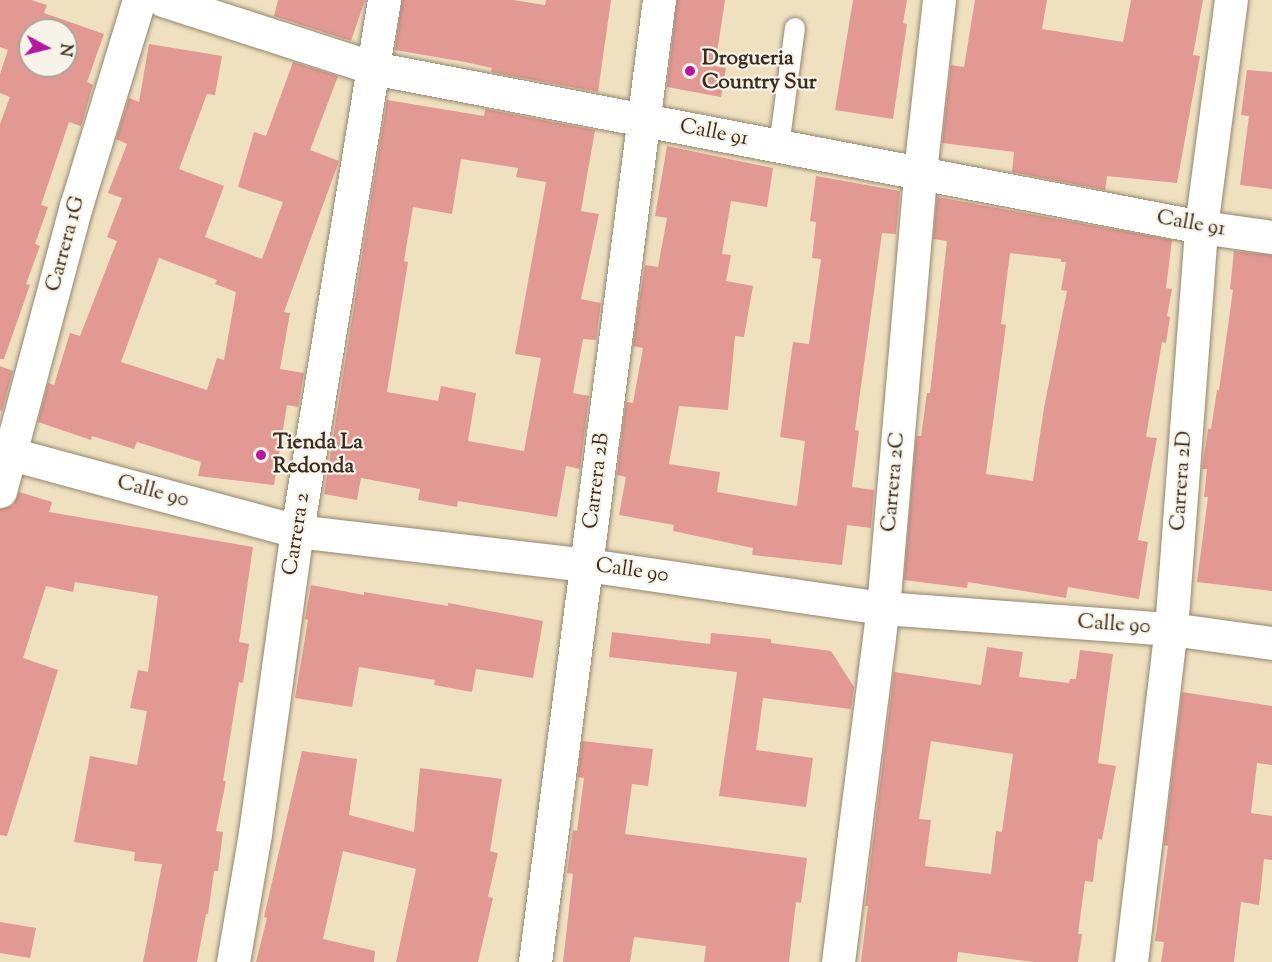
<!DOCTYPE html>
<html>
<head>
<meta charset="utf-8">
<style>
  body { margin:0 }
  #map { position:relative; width:1272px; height:962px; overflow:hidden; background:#efe0c0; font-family:"Sorts Mill Goudy",serif }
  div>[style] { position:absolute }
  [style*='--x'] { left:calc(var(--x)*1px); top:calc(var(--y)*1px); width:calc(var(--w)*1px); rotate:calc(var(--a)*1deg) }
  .building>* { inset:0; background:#e39993 }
  .roads { filter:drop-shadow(0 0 2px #95856f) drop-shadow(0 0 2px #95856f) }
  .service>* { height:20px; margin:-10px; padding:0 10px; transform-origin:10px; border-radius:10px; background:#fff }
  .minor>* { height:33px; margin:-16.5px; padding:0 16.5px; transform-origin:16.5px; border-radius:16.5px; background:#fff }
  .tertiary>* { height:33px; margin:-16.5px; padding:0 16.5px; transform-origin:16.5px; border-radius:16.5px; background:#fff }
  .dots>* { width:16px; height:16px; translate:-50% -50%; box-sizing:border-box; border:3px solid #f7f3e8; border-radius:50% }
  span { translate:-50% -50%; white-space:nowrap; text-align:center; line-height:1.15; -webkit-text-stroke:4.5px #f7f3e8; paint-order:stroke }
  .poi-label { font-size:21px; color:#3b2a1e; font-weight:700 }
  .left { translate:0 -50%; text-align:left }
  .street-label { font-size:21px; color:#3b2a1e }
  .north { position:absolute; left:18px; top:18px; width:60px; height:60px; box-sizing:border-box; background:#f7f3e8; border:2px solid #aca397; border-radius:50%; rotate:97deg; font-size:16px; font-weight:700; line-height:24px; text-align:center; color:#3b2a1e }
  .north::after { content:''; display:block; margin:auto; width:21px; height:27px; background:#b5179e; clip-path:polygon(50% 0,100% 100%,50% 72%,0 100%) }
</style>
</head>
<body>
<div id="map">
  <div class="building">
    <div style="clip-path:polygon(evenodd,0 0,31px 0,47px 5px,44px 13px,104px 34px,87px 82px,93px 85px,81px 126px,69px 122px,41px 205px,48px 207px,35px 244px,40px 246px,26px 284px,30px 285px,4px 359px,0 359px,0 124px,10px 97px,0 93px,0 74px,8px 50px,0 47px,0 0,30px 30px,66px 30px,66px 66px,30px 66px,30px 30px)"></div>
    <div style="clip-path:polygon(278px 0,365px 0,351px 41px,274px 16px)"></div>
    <div style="clip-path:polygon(402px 0,513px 0,545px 5px,546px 0,611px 0,598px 92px,491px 72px,492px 68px,465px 62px,395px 50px)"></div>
    <div style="clip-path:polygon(677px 0,725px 0,715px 66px,726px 68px,721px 97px,667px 87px)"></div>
    <div style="clip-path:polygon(853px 0,907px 0,903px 23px,907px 24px,893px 119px,835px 110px)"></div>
    <div style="clip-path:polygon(975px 0,1047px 0,1042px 29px,1123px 42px,1131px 0,1203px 0,1193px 55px,1200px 56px,1177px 183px,1107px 176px,1105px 190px,1012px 172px,1014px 152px,942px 143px,951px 65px,964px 67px)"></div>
    <div style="clip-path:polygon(evenodd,149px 44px,222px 56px,215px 95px,207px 94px,179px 169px,224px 186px,205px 237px,262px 259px,283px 202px,238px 187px,254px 132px,266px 136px,293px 62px,338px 76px,310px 150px,339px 161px,284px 312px,290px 313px,280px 369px,304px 373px,298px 407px,287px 405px,274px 485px,198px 476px,201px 462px,137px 442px,134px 449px,92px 436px,91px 440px,38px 422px,48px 383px,54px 385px,70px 333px,80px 336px,117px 241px,107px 237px,122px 198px,108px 193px,127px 144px,116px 139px,129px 98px,139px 102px,149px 44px,159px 258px,217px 280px,215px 284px,236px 292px,224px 360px,217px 358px,207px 390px,121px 362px,159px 258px)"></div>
    <div style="clip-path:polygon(1247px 70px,1272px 72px,1272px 189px,1240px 185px,1249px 116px,1241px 115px)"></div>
    <div style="clip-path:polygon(evenodd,387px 100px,484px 116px,485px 109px,595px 130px,581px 211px,599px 214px,581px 299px,601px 303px,596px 340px,583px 339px,573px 393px,589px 396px,580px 469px,566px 466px,557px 517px,458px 501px,457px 507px,418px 500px,420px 489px,361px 478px,357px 500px,324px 494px,387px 100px,461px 159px,518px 168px,516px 177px,546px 182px,515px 354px,541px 358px,524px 451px,468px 441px,476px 393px,441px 386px,438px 401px,387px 392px,408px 262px,404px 261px,413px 207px,452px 214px,461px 159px)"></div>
    <div style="clip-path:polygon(667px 146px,773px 168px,767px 207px,731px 201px,722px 254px,731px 255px,726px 281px,753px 286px,744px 337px,735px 336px,728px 410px,679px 406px,669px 464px,720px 472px,717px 492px,797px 506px,805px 441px,780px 437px,793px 342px,809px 344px,821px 259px,812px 258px,816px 222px,810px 221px,816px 176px,900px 191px,896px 234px,882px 233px,855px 430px,859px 431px,852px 487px,874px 490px,871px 528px,847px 525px,842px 565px,752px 555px,753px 548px,673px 531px,674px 525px,619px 515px,626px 477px,617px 475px,626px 402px,633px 403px,643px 348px,633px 346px,639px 303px,645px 265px,658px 267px,667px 218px,655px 216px)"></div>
    <div style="clip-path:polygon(evenodd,937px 197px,1172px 240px,1166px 288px,1172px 289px,1167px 316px,1170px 317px,1166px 343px,1162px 342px,1146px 437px,1157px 438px,1138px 540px,1148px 542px,1139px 599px,1068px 587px,1066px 598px,968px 582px,967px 588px,904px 580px,916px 436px,921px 436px,927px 393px,930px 393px,947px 241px,933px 239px,937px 197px,1010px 253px,1061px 259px,1061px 262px,1066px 262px,1061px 290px,1067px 291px,1044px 408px,1033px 481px,986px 474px,1006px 325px,1001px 324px,1010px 253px)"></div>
    <div style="clip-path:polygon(1234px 251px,1272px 255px,1272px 591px,1197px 582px,1208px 497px,1204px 497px,1207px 469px,1202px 469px,1208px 429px,1211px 429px,1217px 390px,1219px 390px,1233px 290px,1230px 289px)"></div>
    <div style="clip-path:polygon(0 366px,13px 371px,2px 411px,0 410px)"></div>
    <div style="clip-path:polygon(19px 492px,52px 502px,49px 512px,253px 547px,239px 642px,249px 644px,243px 683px,239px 682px,223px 781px,226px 781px,216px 831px,223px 832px,218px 871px,214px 871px,208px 914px,206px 914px,197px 962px,143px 962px,162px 864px,134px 861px,135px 852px,74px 842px,90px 756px,137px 765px,147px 711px,130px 708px,138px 670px,148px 672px,158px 596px,75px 582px,73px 592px,46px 586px,23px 658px,58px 670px,7px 836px,0 835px,0 509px,13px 505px)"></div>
    <div style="clip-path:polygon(311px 585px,364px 595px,364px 592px,448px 606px,448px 603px,543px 621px,533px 678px,476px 669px,472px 692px,434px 685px,435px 680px,359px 667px,352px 707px,295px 698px,308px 620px,305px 619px)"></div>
    <div style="clip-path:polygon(612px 632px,710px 644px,711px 633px,742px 636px,771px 639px,771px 643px,831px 651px,854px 687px,851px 709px,763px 698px,756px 750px,813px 758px,806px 807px,719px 796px,737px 672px,609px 657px)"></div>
    <div style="clip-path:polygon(evenodd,987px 647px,1023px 652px,1019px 677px,1069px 683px,1070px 679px,1076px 679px,1080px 650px,1113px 654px,1098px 763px,1116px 766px,1102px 840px,1098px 839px,1093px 882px,1085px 881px,1078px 934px,1082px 934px,1078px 962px,1034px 962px,958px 952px,957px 962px,861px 962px,868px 906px,865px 906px,894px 672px,981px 685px,987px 647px,931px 741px,1013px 754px,1002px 832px,996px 831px,991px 874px,925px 866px,931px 820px,919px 819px,931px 741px)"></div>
    <div style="clip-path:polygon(1182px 692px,1272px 706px,1272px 765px,1257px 763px,1251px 813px,1272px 816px,1272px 860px,1264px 859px,1259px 905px,1241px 902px,1234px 962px,1161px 962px,1164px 942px,1155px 941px,1168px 846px,1164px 845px)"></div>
    <div style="clip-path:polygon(582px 741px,653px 749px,648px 786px,632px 784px,625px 834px,807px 858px,801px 903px,796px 902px,789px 962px,704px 962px,706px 946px,634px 937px,630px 962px,563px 962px,573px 874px,567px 873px,573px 830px,577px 831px,584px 778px,578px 777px)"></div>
    <div style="clip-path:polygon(302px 751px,357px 759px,349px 815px,414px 832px,420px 768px,502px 779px,490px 851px,498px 853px,488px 897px,493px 898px,478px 962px,396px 962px,416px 869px,343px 851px,323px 939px,375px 951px,374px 962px,256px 962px,267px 918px,264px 917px)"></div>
    <div style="clip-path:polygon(0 922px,36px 928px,30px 958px,0 953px)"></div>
  </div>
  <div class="roads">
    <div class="service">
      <div style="--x:779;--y:146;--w:119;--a:-82.3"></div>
    </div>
    <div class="minor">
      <div style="--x:163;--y:0;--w:221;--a:17.9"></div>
      <div style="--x:373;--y:68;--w:843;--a:10.87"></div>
      <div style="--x:1201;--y:227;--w:72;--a:8"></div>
      <div style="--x:0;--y:451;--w:308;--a:15.1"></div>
      <div style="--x:297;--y:531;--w:538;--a:-80.7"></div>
      <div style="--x:0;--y:491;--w:295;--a:-75.1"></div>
      <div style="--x:76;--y:206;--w:215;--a:-73"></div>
      <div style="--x:535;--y:962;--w:970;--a:-82.66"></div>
      <div style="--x:838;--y:962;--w:357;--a:-82.8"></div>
      <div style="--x:883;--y:608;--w:438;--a:-85.1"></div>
      <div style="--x:920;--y:172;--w:173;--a:-83.7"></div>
      <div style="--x:1131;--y:962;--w:335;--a:-83.2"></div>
      <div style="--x:1171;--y:629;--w:403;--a:-85.7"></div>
      <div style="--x:1201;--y:227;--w:229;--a:-82.5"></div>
    </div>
    <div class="tertiary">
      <div style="--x:233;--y:962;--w:131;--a:-80.3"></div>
      <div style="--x:255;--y:833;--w:305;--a:-82.1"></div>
      <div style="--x:297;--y:531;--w:292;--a:6.7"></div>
      <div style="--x:587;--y:565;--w:299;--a:8.3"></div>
      <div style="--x:883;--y:608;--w:289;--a:4.2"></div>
      <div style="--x:1171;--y:629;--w:102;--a:7.9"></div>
    </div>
  </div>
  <div class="dots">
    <div style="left:690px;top:71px;background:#b5179e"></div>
    <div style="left:261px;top:455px;background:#b5179e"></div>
  </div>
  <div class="poi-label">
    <span class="left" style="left:702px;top:71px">Drogueria<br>Country Sur</span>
    <span class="left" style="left:273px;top:455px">Tienda La<br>Redonda</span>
  </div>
  <div class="street-label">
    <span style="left:714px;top:133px;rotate:11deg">Calle 91</span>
    <span style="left:1191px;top:224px;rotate:10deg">Calle 91</span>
    <span style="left:66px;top:244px;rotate:-75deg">Carrera 1G</span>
    <span style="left:597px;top:481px;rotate:-83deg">Carrera 2B</span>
    <span style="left:1182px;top:481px;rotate:-86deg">Carrera 2D</span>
    <span style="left:894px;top:482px;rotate:-85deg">Carrera 2C</span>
    <span style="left:153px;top:492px;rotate:15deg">Calle 90</span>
    <span style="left:297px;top:534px;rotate:-81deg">Carrera 2</span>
    <span style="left:632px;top:571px;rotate:8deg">Calle 90</span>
    <span style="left:1114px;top:625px;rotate:4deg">Calle 90</span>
  </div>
  <div class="north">N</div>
</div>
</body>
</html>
